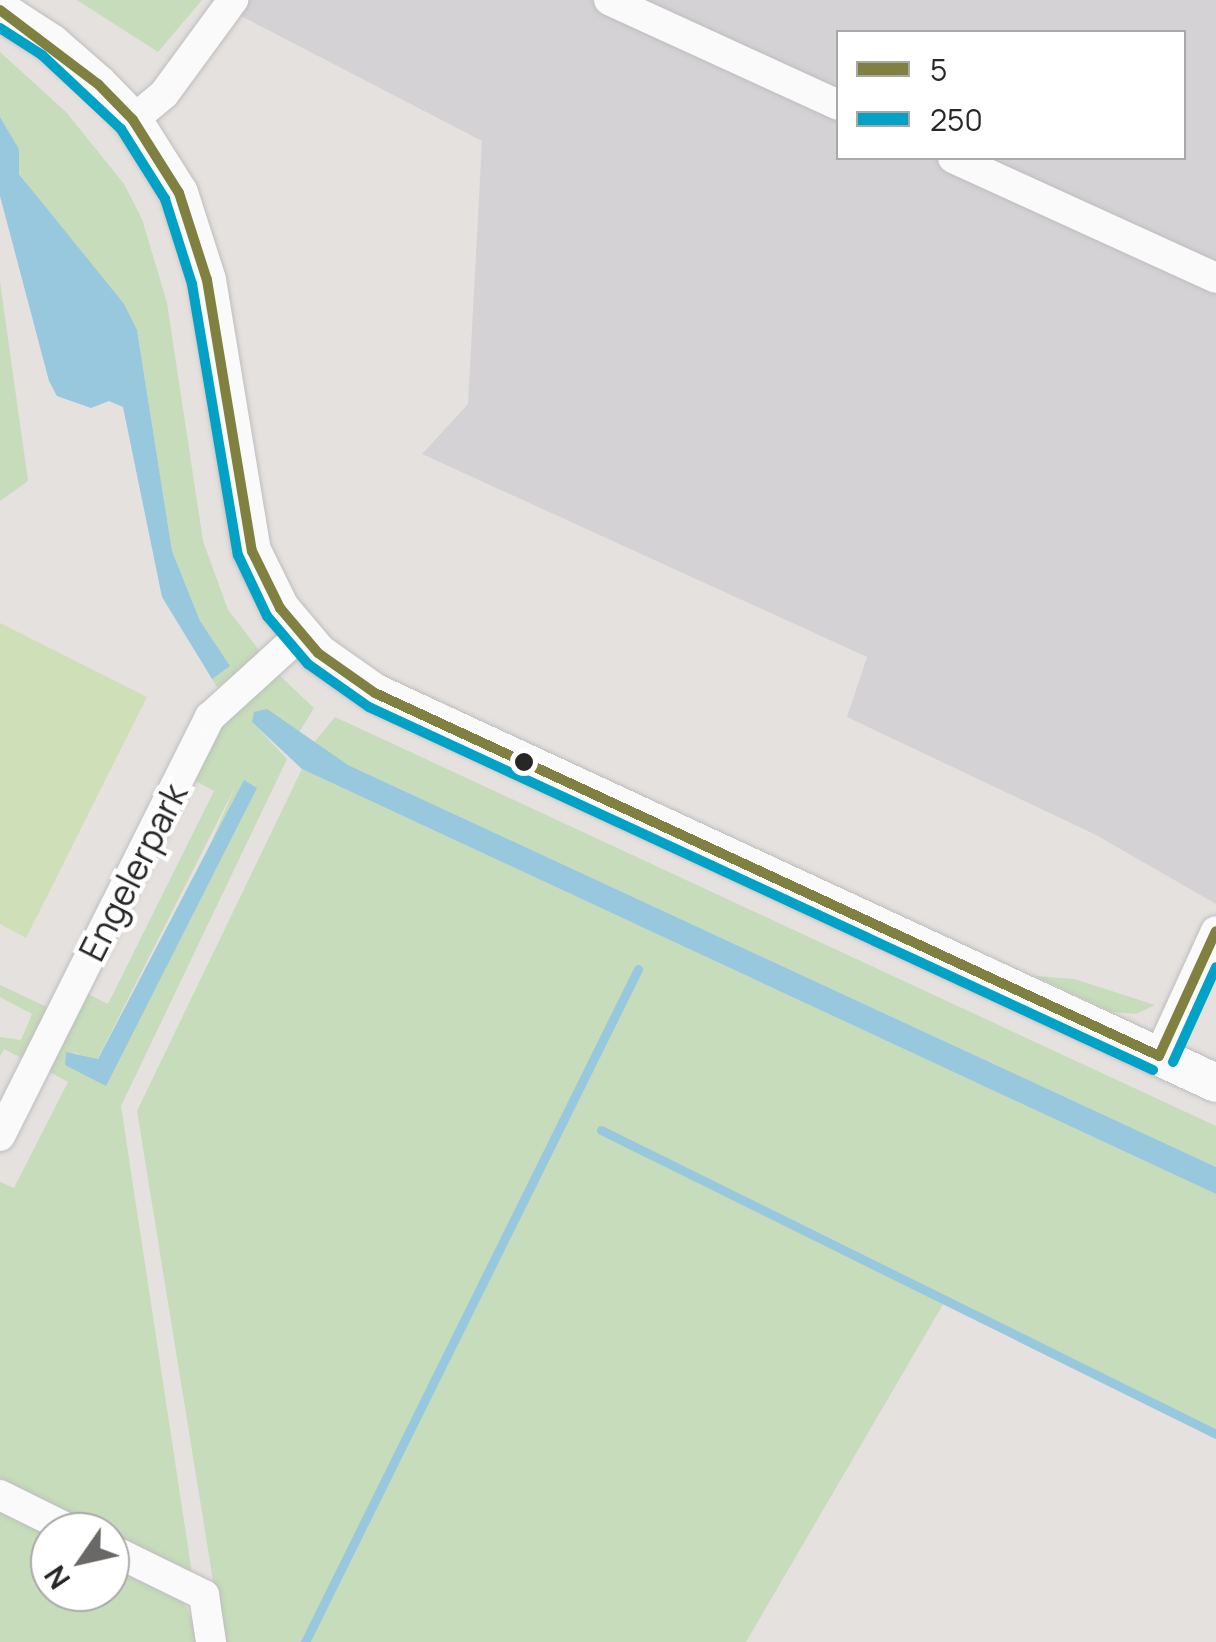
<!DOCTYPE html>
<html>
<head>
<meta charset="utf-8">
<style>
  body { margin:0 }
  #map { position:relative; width:1216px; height:1642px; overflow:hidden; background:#e4e1de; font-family:Manrope,sans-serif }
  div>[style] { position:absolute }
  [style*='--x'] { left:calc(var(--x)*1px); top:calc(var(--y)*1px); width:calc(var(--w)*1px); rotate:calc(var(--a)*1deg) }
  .industrial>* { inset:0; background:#d5d2d5 }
  .green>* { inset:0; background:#c6dcba }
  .pitch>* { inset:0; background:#cfdfb8 }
  .water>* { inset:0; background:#98c8de }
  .stream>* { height:9px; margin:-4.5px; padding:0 4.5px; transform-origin:4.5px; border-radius:4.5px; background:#98c8de }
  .roads { filter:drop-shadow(0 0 2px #bebdbe) drop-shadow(0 0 2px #bebdbe) }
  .minor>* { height:30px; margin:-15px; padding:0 15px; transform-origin:15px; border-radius:15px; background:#fbfafa }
  .tertiary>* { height:38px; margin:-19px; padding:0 19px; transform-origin:19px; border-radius:19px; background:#fbfafa }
  .bus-1>* { height:10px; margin:-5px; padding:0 5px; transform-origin:5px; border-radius:5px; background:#808040 }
  .bus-2>* { height:10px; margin:-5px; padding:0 5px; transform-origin:5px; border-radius:5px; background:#02a2c6 }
  .dots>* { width:28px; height:28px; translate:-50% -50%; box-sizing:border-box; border:5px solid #fff; border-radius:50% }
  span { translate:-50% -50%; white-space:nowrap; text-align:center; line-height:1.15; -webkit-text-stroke:9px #fff; paint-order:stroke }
  .street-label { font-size:35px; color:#272727 }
  .legend { position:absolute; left:836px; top:30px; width:350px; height:130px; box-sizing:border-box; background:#fff; border:2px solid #a9a9a9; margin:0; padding:12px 18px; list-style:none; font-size:30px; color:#272727 }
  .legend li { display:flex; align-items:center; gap:20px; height:50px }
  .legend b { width:50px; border:2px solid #a9a9a9 }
  .north { position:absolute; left:30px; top:1512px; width:100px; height:100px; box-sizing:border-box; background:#fff; border:2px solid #a9a9a9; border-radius:50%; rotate:236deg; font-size:28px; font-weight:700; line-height:40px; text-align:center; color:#272727 }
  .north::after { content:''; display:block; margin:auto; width:35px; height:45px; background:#696867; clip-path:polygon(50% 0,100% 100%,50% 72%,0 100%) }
</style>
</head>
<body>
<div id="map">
  <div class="industrial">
    <div style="clip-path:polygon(evenodd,210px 0,1216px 0,1216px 904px,1096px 835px,847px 717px,867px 657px,422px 454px,468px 404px,482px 141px,210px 0,838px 32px,1184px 32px,1184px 158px,838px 158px,838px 32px)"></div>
  </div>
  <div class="green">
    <div style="clip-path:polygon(77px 0,202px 0,158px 52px)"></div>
    <div style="clip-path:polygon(0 52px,66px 112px,124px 184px,142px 219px,167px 303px,203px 541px,228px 610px,263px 655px,217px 687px,212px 679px,229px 665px,200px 621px,172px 551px,137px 330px,19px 173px,19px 149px,0 117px)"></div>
    <div style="clip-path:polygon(0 282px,28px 481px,0 501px)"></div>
    <div style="clip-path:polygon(evenodd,278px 674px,314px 708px,298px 734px,267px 709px,252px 722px,287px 759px,121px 1106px,193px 1580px,110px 1539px,110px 1532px,95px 1532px,0 1486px,0 1182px,14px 1188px,68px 1082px,46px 1070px,84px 992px,108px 1004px,214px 791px,194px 780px,222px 723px,278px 674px,236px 785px,106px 1085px,72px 1052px,97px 1060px,236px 785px)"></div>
    <div style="clip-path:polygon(335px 717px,1216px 1126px,1216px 1167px,348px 765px,313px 744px)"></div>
    <div style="clip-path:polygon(302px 769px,1216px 1194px,1216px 1434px,945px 1301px,746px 1642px,223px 1642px,137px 1111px)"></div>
    <div style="clip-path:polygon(1035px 976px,1074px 979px,1155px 1005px,1136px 1014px,1112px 1012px)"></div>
    <div style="clip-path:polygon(0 985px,51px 1009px,26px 1060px,4px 1049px,0 1056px,0 1037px,21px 1040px,32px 1014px,0 997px)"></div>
    <div style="clip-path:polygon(0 1507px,50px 1532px,50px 1592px,110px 1592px,110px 1558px,181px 1596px,202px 1642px,0 1642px)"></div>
  </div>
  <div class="pitch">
    <div style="clip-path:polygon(0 623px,147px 697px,26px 938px,0 924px)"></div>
  </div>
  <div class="water">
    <div style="clip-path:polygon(0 117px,19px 149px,19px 174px,124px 304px,137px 330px,172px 551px,200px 621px,230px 666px,212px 679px,162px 597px,123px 407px,109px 401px,91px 408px,57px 396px,49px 381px,0 196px)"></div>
    <div style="clip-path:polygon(267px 709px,348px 765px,1216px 1167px,1216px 1194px,302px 769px,252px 722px,254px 712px)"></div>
    <div style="clip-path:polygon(244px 780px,257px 788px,106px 1086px,65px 1065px,66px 1052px,98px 1059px)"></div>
  </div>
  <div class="stream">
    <div style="--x:601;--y:1130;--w:686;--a:26.3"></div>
    <div style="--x:305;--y:1642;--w:751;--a:-63.67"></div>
  </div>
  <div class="roads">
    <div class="minor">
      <div style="--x:609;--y:0;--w:252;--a:24.6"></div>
      <div style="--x:133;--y:120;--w:40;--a:-40"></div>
      <div style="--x:164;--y:94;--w:117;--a:-53.7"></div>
      <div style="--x:953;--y:158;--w:289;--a:24.5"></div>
      <div style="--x:1159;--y:1056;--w:137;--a:-65.5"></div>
      <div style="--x:0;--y:1136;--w:469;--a:-63.4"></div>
      <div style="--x:210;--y:717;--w:122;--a:-42.3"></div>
      <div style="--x:0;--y:1495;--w:84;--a:26.3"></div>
      <div style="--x:110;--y:1549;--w:105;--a:26.1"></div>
      <div style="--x:204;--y:1595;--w:48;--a:81.5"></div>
    </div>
    <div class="tertiary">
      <div style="--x:0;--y:10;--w:61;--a:32.9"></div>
      <div style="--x:51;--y:43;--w:62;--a:41.1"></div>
      <div style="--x:98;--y:84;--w:50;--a:45.8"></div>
      <div style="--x:133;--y:120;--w:86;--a:57.8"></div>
      <div style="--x:179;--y:193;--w:91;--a:72.2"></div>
      <div style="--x:207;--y:280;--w:275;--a:80.6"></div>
      <div style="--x:252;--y:551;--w:64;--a:63.8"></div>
      <div style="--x:280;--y:608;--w:59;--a:49.8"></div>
      <div style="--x:318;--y:653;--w:70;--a:35.1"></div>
      <div style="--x:375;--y:693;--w:927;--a:24.88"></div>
    </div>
  </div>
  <div class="bus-1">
    <div style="--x:0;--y:10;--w:123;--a:37.1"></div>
    <div style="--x:98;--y:84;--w:50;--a:45.8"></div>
    <div style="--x:133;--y:120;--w:86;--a:57.8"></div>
    <div style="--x:179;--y:193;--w:91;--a:72.2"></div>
    <div style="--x:207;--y:280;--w:275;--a:80.6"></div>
    <div style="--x:252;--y:551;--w:64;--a:63.8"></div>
    <div style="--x:280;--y:608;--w:59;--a:49.8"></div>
    <div style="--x:318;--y:653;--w:70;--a:35.1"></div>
    <div style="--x:375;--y:693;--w:864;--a:24.84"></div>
    <div style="--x:1159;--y:1056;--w:137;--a:-65.5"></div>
  </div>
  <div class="bus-2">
    <div style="--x:0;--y:28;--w:50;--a:32.7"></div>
    <div style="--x:42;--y:55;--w:108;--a:43.1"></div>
    <div style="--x:121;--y:129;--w:83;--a:57.8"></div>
    <div style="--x:165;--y:199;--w:89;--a:72.4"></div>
    <div style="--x:192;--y:284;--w:275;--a:80.4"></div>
    <div style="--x:238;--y:555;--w:68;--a:64.6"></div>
    <div style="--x:267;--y:616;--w:63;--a:49.5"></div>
    <div style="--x:308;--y:664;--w:75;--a:35.2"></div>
    <div style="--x:369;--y:707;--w:864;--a:24.84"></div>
    <div style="--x:1173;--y:1062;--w:104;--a:-65.6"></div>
  </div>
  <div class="dots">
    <div style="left:524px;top:762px;background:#272727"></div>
  </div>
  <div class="street-label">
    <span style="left:133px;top:872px;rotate:-63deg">Engelerpark</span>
  </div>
  <ul class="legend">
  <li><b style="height:12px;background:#808040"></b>5</li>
  <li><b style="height:12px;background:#02a2c6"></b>250</li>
  </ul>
  <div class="north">N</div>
</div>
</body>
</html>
